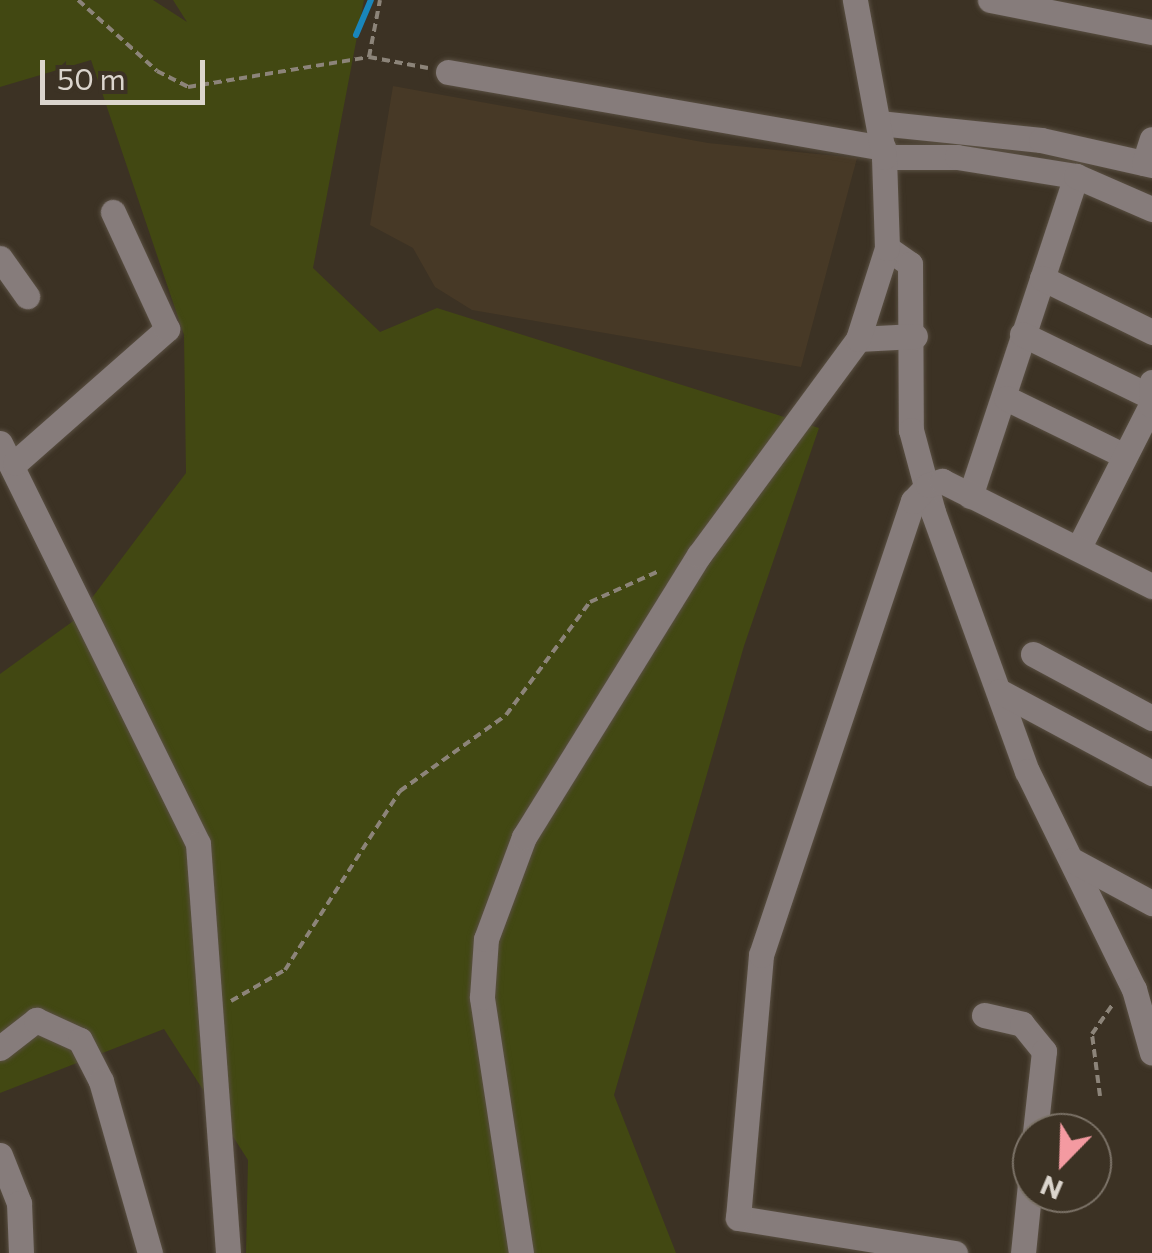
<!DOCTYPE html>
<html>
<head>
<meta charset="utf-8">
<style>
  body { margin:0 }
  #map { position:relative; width:1152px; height:1253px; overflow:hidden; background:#3c3224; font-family:Commissioner,sans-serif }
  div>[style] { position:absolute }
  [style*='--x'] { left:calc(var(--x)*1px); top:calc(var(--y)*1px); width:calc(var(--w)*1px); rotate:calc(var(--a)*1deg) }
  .built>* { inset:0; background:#473926 }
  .green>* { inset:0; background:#424812 }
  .stream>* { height:6px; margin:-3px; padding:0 3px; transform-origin:3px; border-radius:3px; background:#1986bb }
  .path>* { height:4px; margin-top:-2px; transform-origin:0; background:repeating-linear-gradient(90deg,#8c8479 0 8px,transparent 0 13px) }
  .roads { filter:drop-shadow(0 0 2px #594f42) drop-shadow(0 0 2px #594f42) }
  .minor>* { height:25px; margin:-12.5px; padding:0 12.5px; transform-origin:12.5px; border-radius:12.5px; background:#867c7b }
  span { translate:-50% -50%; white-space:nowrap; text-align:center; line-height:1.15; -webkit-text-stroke:8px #3c3224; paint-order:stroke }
  .north { position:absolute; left:1012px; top:1113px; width:100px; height:100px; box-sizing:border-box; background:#3c3224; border:2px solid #7c7368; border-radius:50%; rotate:203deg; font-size:28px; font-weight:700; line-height:40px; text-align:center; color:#dbd5cd }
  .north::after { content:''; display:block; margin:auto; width:35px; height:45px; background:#f49aa1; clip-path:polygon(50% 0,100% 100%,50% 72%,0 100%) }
  .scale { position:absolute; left:40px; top:60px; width:165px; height:45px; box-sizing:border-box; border:5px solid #dbd5cd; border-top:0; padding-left:12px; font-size:30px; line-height:35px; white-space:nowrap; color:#dbd5cd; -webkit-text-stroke:8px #3c3224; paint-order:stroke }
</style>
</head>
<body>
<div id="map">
  <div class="built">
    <div style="clip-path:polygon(393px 86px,708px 143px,857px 158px,801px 367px,472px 310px,435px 287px,413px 248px,370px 225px)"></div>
  </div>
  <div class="green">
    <div style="clip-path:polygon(0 0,153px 0,187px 22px,173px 0,364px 0,313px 268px,380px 332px,437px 308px,819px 428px,744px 646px,614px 1095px,676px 1253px,246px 1253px,248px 1160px,164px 1029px,0 1093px,0 674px,76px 619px,186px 473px,184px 335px,91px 60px,0 87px)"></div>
  </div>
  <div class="stream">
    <div style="--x:356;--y:35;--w:38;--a:-67"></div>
  </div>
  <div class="path">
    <div style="--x:78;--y:0;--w:106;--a:41.9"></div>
    <div style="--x:157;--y:71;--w:35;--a:27"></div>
    <div style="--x:188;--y:87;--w:183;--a:-9.4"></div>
    <div style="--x:369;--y:57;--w:60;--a:10.6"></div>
    <div style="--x:369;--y:57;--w:58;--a:-79.1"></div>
    <div style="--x:231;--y:1001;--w:62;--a:-29.9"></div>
    <div style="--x:285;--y:970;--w:213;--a:-57.3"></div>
    <div style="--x:400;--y:791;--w:130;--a:-35.6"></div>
    <div style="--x:506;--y:715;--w:141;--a:-53.4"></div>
    <div style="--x:590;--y:602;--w:76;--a:-24.2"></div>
    <div style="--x:1100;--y:1096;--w:63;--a:-97.4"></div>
    <div style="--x:1092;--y:1034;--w:37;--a:-55"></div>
  </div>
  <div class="roads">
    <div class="minor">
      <div style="--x:990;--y:0;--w:165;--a:11.2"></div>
      <div style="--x:448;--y:72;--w:442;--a:9.9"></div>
      <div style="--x:879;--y:123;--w:163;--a:6"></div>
      <div style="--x:1041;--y:140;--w:114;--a:12.7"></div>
      <div style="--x:884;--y:157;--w:73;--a:0"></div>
      <div style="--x:957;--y:157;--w:121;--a:9.1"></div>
      <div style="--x:1076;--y:176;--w:337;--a:108.3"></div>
      <div style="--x:1144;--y:163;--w:25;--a:-72"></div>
      <div style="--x:1076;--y:176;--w:83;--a:23.5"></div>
      <div style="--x:887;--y:248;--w:28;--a:35"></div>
      <div style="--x:910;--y:264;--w:166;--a:89.7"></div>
      <div style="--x:911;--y:430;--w:85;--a:75"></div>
      <div style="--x:933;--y:512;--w:276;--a:70.1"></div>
      <div style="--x:1027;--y:771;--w:243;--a:63.9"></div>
      <div style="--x:1134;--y:989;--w:66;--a:74.3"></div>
      <div style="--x:0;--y:258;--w:47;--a:54.6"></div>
      <div style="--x:1042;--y:278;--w:123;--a:26.1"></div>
      <div style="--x:1022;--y:334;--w:137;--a:26"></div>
      <div style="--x:858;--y:339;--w:57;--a:-3"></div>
      <div style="--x:1006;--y:398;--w:128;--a:26"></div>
      <div style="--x:0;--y:443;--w:447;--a:63.7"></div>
      <div style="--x:198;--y:844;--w:410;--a:85.8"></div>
      <div style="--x:15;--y:463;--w:203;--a:-41.4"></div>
      <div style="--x:167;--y:329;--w:129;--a:-114.8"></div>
      <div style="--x:1079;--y:547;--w:159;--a:-63.1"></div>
      <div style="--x:1151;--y:405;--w:23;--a:-88"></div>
      <div style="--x:1033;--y:654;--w:135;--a:28.3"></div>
      <div style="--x:999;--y:691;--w:174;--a:28.2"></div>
      <div style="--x:1072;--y:860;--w:91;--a:28.3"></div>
      <div style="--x:984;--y:1015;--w:39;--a:13"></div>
      <div style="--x:1022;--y:1024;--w:35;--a:51"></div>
      <div style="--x:1044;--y:1051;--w:82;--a:96.3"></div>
      <div style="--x:0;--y:1048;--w:46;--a:-37.9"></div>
      <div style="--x:36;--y:1020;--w:48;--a:24.4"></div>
      <div style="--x:80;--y:1040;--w:46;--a:62.9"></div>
      <div style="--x:101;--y:1081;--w:179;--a:74.1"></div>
      <div style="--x:0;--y:1155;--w:52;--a:68.4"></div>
      <div style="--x:19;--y:1203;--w:50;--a:87.7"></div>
      <div style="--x:521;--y:1253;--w:259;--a:-98.7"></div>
      <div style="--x:482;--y:997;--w:58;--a:-86.1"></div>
      <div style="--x:486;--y:939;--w:109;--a:-69.6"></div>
      <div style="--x:524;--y:837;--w:332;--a:-58.2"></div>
      <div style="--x:699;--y:555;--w:268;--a:-53.6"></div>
      <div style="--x:858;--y:339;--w:96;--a:-72.3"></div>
      <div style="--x:887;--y:248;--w:91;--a:-91.9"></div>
      <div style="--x:884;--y:157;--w:160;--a:-100.5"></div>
      <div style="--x:955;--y:1253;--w:220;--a:-170.8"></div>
      <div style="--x:738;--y:1218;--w:264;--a:-85"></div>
      <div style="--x:761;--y:955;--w:479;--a:-71.5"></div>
      <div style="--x:913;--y:501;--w:22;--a:-47"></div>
      <div style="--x:928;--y:485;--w:15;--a:-16"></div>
      <div style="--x:942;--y:481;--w:235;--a:26.6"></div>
      <div style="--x:1023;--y:1253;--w:88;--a:-84.2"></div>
    </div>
  </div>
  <div class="north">N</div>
  <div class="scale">50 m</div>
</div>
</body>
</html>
